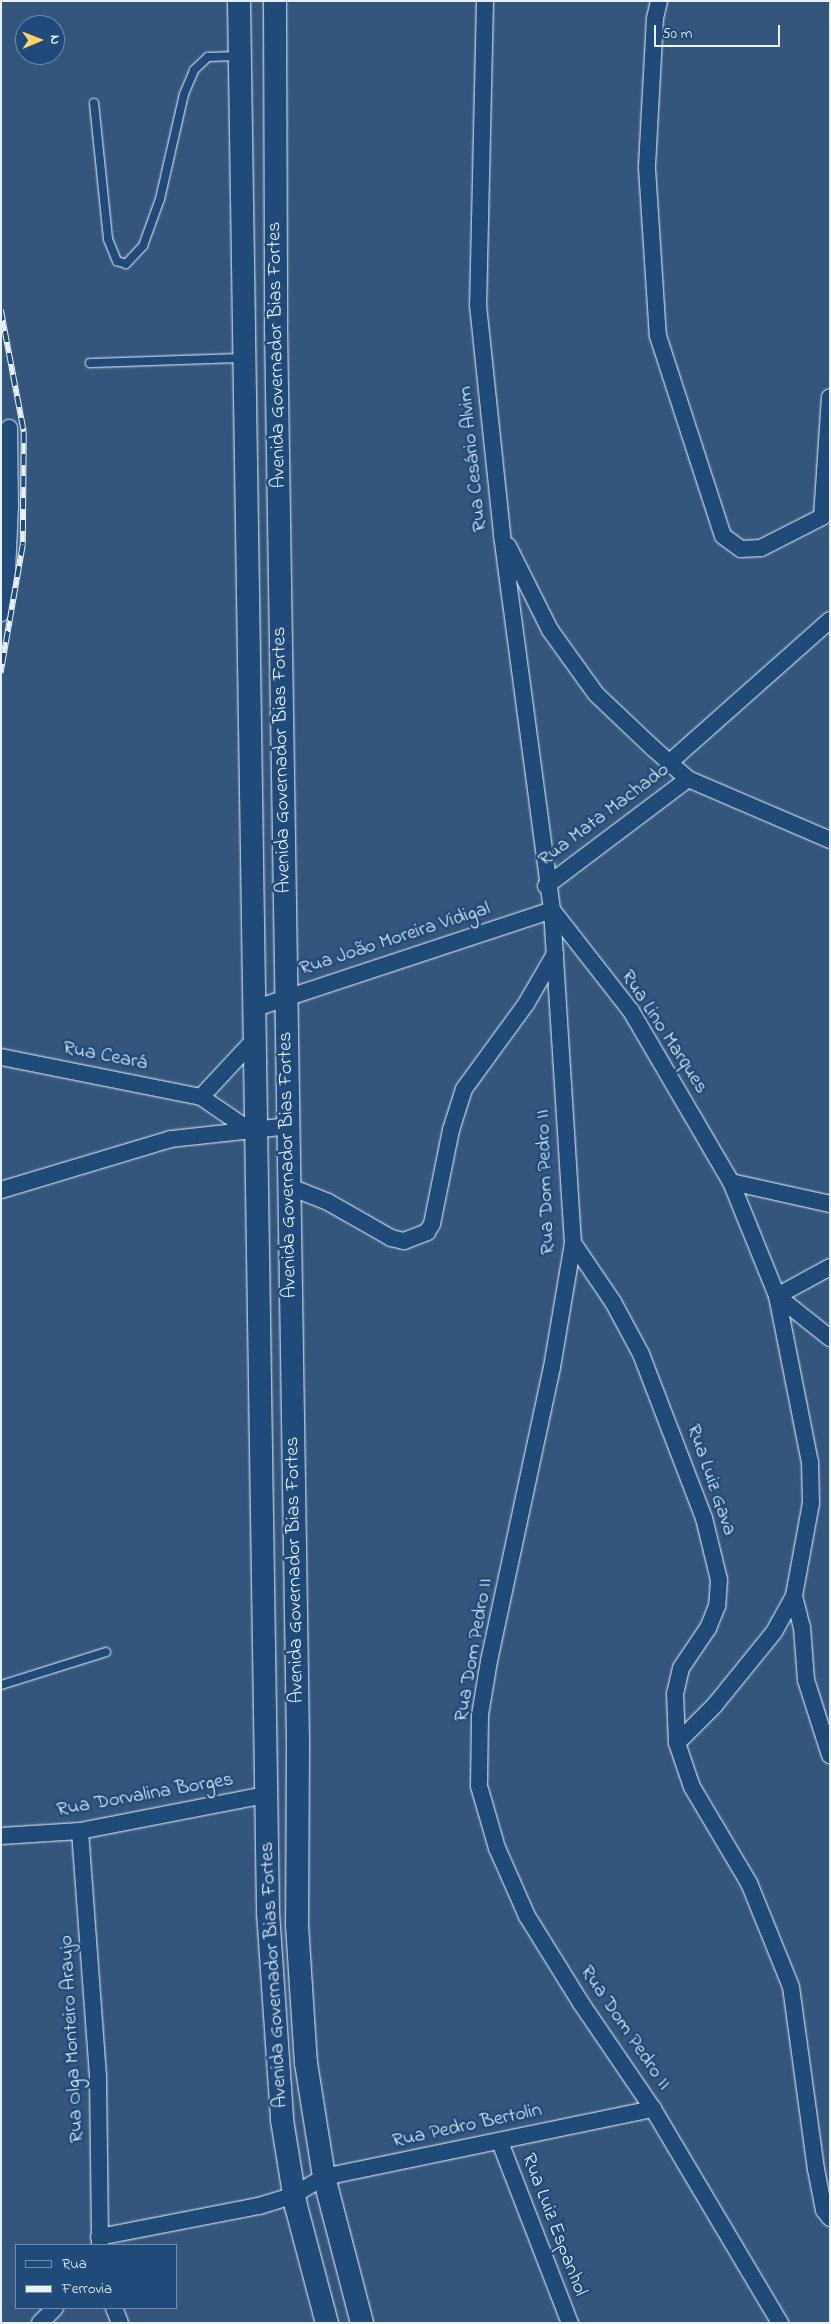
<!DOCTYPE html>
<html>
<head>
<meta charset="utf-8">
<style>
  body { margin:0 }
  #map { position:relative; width:831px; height:2324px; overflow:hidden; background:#34567d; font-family:"Indie Flower",sans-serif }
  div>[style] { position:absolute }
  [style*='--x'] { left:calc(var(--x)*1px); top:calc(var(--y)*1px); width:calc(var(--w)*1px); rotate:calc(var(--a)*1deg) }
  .roads { filter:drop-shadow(0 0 1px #e8f1f8) drop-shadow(0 0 1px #e8f1f8) }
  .lane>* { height:8px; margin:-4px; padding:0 4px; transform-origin:4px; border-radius:4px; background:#1f4a7a }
  .street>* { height:16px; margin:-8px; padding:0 8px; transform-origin:8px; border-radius:8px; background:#1f4a7a }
  .secondary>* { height:22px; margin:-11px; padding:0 11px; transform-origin:11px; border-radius:11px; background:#1f4a7a }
  .rail>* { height:5.5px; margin-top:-2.75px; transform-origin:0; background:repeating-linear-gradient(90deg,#1f4a7a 0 11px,#e8f1f8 0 22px); box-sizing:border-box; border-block:1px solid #e8f1f8 }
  span { translate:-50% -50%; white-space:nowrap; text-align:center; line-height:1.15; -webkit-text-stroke:5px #1f4a7a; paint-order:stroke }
  .street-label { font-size:20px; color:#e8f1f8 }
  .frame { position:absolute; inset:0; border:2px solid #e8f1f8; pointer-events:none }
  .legend { position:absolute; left:15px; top:2244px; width:162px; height:65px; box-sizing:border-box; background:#1f4a7a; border:1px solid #6f8dac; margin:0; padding:6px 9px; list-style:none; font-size:15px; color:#e8f1f8 }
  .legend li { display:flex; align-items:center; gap:10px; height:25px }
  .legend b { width:25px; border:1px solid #6f8dac }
  .north { position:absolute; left:15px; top:15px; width:50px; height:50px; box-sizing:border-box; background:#1f4a7a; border:1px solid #6f8dac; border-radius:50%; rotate:89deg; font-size:14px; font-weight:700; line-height:20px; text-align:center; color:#e8f1f8 }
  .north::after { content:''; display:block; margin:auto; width:18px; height:22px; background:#ffd166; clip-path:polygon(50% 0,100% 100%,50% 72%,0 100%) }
  .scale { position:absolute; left:654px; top:25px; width:126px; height:22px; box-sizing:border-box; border:2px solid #e8f1f8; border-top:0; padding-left:6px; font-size:15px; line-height:18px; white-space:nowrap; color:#e8f1f8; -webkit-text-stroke:4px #1f4a7a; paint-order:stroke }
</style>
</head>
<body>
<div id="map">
  <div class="roads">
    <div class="lane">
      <div style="--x:94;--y:103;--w:137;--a:84.1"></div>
      <div style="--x:108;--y:239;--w:24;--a:68"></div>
      <div style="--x:117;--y:261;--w:9;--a:18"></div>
      <div style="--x:126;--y:264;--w:25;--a:-47"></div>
      <div style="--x:143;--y:246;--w:50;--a:-70.1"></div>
      <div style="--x:160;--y:199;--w:108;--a:-77.1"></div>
      <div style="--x:184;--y:94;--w:26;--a:-67"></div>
      <div style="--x:194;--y:70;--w:19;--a:-43"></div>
      <div style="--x:208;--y:57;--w:29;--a:-2"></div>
      <div style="--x:90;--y:363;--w:153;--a:-1.9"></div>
      <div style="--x:1;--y:1685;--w:110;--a:-17.4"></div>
    </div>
    <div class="street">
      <div style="--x:485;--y:1;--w:304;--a:91.3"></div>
      <div style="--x:478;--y:305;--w:231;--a:84"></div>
      <div style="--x:502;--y:535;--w:378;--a:82.4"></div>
      <div style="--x:552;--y:910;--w:334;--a:86.4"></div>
      <div style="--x:573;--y:1243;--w:126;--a:99.6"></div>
      <div style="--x:552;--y:1367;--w:301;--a:102.1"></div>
      <div style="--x:489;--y:1661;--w:55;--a:99.5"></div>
      <div style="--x:480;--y:1715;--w:71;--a:90.8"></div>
      <div style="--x:479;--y:1786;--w:65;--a:73.8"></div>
      <div style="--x:497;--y:1848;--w:74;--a:66.2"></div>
      <div style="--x:527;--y:1916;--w:102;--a:58.2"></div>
      <div style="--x:581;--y:2003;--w:128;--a:55.8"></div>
      <div style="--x:653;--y:2109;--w:249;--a:59.3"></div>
      <div style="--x:659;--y:1;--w:17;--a:103"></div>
      <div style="--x:655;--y:18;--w:150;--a:93.1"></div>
      <div style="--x:647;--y:168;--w:168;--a:86.3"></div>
      <div style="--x:658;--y:336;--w:210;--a:72"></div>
      <div style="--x:723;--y:536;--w:22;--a:36"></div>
      <div style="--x:741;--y:549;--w:20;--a:-3"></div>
      <div style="--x:761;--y:548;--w:68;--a:-26.9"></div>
      <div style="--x:822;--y:517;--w:120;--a:-86.2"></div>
      <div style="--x:508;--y:546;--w:94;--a:63.4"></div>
      <div style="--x:550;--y:630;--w:79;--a:54.3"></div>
      <div style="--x:596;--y:694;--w:79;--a:43.5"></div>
      <div style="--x:653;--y:748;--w:47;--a:41.5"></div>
      <div style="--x:688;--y:779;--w:155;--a:23.2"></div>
      <div style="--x:1;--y:613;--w:41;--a:-81.7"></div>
      <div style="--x:7;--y:572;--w:67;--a:-87.4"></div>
      <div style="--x:10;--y:505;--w:77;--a:-90.7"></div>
      <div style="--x:670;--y:762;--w:214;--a:-41.6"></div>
      <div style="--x:546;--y:886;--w:178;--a:-37"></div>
      <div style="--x:552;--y:910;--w:128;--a:52"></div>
      <div style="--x:631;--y:1011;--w:198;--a:59.7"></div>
      <div style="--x:731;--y:1182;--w:123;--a:68"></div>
      <div style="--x:777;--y:1296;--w:169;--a:78.8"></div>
      <div style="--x:810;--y:1462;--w:41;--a:88.6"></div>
      <div style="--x:811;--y:1503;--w:95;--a:100.4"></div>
      <div style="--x:794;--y:1596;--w:41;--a:119.1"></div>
      <div style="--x:774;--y:1632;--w:95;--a:129"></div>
      <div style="--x:714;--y:1706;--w:52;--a:135"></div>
      <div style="--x:253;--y:1009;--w:315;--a:-18.3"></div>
      <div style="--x:1;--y:1057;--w:204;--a:11.3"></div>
      <div style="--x:201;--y:1097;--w:57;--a:34.2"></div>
      <div style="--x:201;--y:1097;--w:76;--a:-47.1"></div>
      <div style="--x:731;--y:1182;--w:101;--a:12.5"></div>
      <div style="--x:290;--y:1187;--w:41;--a:21.5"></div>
      <div style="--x:328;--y:1202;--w:73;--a:29.7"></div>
      <div style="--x:391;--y:1238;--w:13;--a:13"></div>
      <div style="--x:404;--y:1241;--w:25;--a:-21"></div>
      <div style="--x:427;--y:1232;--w:9;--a:-58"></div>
      <div style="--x:432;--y:1224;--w:96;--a:-78.6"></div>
      <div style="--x:451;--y:1130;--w:43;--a:-72.4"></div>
      <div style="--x:464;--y:1089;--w:105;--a:-53.9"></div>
      <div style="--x:526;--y:1004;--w:58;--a:-59.9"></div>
      <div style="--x:1;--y:1190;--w:177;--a:-16.7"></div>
      <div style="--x:171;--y:1139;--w:118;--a:-6.3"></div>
      <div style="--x:573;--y:1243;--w:71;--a:55.9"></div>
      <div style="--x:613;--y:1302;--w:59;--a:61.7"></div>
      <div style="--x:641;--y:1354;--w:176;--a:69"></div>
      <div style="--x:704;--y:1518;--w:64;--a:76.4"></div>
      <div style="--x:719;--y:1580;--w:26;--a:94"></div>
      <div style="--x:717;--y:1606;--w:24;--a:112"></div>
      <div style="--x:708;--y:1628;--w:48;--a:124"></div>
      <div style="--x:681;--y:1668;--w:26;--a:103"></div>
      <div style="--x:675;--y:1693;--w:50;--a:87.7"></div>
      <div style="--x:677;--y:1743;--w:46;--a:71.2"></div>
      <div style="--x:692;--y:1787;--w:112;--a:59.3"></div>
      <div style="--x:749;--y:1883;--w:112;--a:68"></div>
      <div style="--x:791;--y:1987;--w:184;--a:82.2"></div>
      <div style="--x:816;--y:2169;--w:42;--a:79"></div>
      <div style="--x:824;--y:2210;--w:10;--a:53"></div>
      <div style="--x:777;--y:1296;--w:68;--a:38.4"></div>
      <div style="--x:777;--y:1296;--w:60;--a:-28.7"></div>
      <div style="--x:794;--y:1596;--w:32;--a:76"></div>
      <div style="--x:802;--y:1627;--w:53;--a:85.7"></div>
      <div style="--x:806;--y:1680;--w:79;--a:72.3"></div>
      <div style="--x:80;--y:1831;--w:246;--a:85.8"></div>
      <div style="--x:98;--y:2076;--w:169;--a:89.3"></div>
      <div style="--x:1;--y:1836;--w:79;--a:-3.6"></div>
      <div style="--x:80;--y:1831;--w:188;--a:-11"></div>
      <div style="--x:500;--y:2142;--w:194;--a:68.9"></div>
      <div style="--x:99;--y:2237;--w:163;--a:-11"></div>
      <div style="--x:259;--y:2206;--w:37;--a:-17"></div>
      <div style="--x:294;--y:2195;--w:35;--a:-31"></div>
      <div style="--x:324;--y:2177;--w:336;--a:-11.7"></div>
      <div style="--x:114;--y:2308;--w:16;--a:68"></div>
      <div style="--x:40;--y:2323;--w:21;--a:-45"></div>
    </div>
    <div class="secondary">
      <div style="--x:239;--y:1;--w:1911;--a:89.13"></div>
      <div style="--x:268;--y:1912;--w:208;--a:86.1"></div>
      <div style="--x:282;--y:2120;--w:87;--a:80.8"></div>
      <div style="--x:296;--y:2206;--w:121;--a:75.2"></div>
      <div style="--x:275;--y:1;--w:324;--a:89.8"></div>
      <div style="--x:276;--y:325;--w:1422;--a:89.11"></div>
      <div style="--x:298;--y:1747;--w:178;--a:90.3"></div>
      <div style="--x:297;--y:1925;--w:138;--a:86.3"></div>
      <div style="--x:306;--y:2063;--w:115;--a:81"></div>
      <div style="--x:324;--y:2177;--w:151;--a:75.4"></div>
    </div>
  </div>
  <div class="rail">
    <div style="--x:1;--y:310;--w:124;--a:79.3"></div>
    <div style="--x:24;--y:432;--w:113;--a:90.5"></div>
    <div style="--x:23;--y:545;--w:130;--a:99.8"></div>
  </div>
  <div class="street-label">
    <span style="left:277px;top:355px;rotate:-91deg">Avenida Governador Bias Fortes</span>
    <span style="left:473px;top:459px;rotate:-96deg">Rua Cesário Alvim</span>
    <span style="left:282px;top:760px;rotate:-91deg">Avenida Governador Bias Fortes</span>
    <span style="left:604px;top:815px;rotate:-37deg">Rua Mata Machado</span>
    <span style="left:395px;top:939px;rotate:-18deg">Rua João Moreira Vidigal</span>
    <span style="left:664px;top:1032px;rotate:57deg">Rua Lino Marques</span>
    <span style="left:105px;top:1056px;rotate:11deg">Rua Ceará</span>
    <span style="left:288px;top:1165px;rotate:-91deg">Avenida Governador Bias Fortes</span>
    <span style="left:546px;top:1182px;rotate:-92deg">Rua Dom Pedro II</span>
    <span style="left:711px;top:1480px;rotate:71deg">Rua Luiz Gava</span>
    <span style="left:295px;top:1570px;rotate:-91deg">Avenida Governador Bias Fortes</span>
    <span style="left:474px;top:1650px;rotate:-80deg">Rua Dom Pedro II</span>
    <span style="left:145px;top:1795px;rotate:-10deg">Rua Dorvalina Borges</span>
    <span style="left:274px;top:1975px;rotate:-93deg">Avenida Governador Bias Fortes</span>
    <span style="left:625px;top:2028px;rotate:56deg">Rua Dom Pedro II</span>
    <span style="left:72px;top:2039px;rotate:-93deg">Rua Olga Monteiro Araujo</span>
    <span style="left:467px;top:2126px;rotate:-12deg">Rua Pedro Bertolin</span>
    <span style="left:554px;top:2225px;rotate:69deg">Rua Luiz Espanhol</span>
  </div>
  <div class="frame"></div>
  <ul class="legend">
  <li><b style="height:6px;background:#1f4a7a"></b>Rua</li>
  <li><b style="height:6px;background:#e8f1f8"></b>Ferrovia</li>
  </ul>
  <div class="north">N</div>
  <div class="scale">50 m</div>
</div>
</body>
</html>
